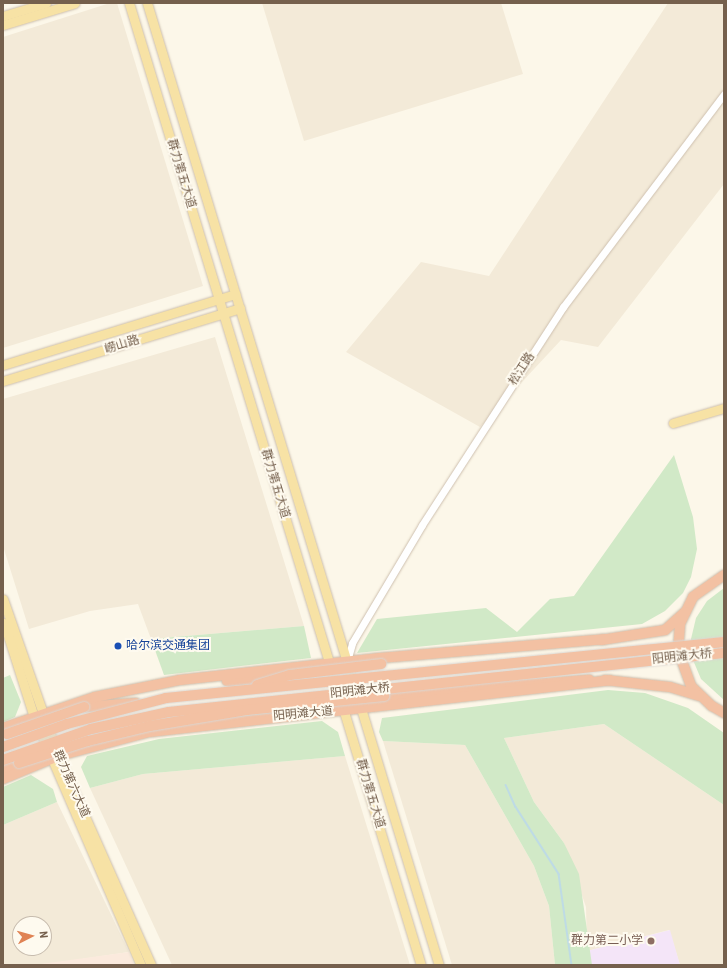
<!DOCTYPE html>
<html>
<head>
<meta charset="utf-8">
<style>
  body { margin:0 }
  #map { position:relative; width:727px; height:968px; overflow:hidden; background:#fcf7e9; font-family:"Roboto Condensed","Noto Sans SC",sans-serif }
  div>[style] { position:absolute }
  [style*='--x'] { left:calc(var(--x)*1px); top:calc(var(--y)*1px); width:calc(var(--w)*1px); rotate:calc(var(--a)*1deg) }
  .residential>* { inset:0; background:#f3ead8 }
  .commercial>* { inset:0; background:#fbeadd }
  .education>* { inset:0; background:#f4e5f8 }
  .green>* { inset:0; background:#d1e9c7 }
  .stream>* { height:1.5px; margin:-0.75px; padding:0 0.75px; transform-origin:0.75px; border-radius:0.75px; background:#bedbe5 }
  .roads { filter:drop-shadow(0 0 1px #cec0af) drop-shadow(0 0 1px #cec0af) }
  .minor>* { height:7px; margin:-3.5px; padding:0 3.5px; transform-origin:3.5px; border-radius:3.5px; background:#fff }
  .major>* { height:9px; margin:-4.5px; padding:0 4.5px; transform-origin:4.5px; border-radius:4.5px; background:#f7e2a5 }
  .highway>* { height:10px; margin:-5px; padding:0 5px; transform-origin:5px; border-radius:5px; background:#f3c1a3 }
  .bridges { filter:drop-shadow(0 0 1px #dbd6d1) drop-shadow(0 0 1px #dbd6d1) }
  .highway-bridge>* { height:10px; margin:-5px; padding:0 5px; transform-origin:5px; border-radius:5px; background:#f3c1a3 }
  .dots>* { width:11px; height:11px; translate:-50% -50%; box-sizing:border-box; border:2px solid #fefaef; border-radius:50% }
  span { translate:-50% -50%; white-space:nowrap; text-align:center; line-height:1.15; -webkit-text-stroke:4px #fefaef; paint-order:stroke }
  .street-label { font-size:12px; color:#75604d }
  .transit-label { font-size:12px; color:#164399 }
  .left { translate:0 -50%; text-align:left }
  .education-label { font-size:12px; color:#785e54 }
  .right { translate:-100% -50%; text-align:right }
  .frame { position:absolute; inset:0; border:4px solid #75604d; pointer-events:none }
  .north { position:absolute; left:12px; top:916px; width:40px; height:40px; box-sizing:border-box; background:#fefaef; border:1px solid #c7bcae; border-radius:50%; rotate:84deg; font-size:11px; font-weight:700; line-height:16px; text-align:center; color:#75604d }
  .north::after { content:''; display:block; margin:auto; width:14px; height:18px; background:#e08354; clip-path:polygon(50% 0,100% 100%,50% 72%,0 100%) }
</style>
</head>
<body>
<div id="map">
  <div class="residential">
    <div style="clip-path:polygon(110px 3px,117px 3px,203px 286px,3px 348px,3px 37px)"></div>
    <div style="clip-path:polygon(262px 3px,501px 3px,523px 74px,304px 141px)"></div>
    <div style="clip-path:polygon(668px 3px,724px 3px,724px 184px,598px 347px,561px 340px,480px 427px,346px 352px,421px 262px,489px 276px)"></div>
    <div style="clip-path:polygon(215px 337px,304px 626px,151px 639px,138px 604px,90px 611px,29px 629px,3px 546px,3px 399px)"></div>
    <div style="clip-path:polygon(604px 724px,724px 805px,724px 965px,680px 965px,669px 930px,587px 951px,586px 907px,564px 843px,534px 802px,504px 738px)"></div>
    <div style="clip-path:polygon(383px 741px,465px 745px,534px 866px,549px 906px,555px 965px,452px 965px)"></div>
    <div style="clip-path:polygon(345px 756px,410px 965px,172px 965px,90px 788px,143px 774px)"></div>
    <div style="clip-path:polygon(evenodd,57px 802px,129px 952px,41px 965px,3px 965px,3px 825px,57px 802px,20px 924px,44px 924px,44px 948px,20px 948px,20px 924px)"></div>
  </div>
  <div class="commercial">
    <div style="clip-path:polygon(129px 952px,134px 965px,41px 965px,41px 964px)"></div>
  </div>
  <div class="education">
    <div style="clip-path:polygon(670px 930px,680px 965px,592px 965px,587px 951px)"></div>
  </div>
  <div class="green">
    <div style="clip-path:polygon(674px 455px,693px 517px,697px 549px,691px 577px,683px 593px,665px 611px,642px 624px,357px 653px,377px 619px,486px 608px,517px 632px,550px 599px,574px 596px)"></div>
    <div style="clip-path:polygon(724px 588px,724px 700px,701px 679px,693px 660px,691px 639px,696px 618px,707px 601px)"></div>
    <div style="clip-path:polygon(304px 626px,311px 658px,164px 675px,151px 639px)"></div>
    <div style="clip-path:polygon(10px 675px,21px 702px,15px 717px,3px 722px,3px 678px)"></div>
    <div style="clip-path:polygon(608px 690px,645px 693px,688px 708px,724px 733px,724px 805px,604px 724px,504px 738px,534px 802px,564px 843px,579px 874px,592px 965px,555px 965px,549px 906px,534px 866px,465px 745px,383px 741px,379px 732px,382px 718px)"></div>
    <div style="clip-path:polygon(322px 721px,338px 732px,345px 756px,143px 774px,90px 788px,81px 767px,87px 756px,159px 739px)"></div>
    <div style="clip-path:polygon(31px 775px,53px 789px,57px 802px,3px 825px,3px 787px)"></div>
  </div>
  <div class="stream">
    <div style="--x:506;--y:785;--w:24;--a:66"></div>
    <div style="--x:516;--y:807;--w:80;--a:57.3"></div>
    <div style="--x:559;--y:874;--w:92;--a:81.9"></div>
  </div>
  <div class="roads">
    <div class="minor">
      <div style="--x:347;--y:661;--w:19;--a:-74"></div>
      <div style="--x:352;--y:643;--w:137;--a:-59.3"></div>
      <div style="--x:422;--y:525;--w:260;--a:-57.1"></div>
      <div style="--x:563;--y:307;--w:267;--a:-52.9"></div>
    </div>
    <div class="major">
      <div style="--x:129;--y:3;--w:1005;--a:73.12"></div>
      <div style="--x:147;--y:3;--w:1005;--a:73.12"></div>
      <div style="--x:3;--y:16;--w:45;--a:-16.8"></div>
      <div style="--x:3;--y:25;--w:75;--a:-17"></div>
      <div style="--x:3;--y:365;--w:243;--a:-17"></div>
      <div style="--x:3;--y:381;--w:248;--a:-17.1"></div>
      <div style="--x:673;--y:423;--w:53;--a:-16.4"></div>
      <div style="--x:3;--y:599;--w:166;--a:70.7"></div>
      <div style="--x:58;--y:756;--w:229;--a:66"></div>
      <div style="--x:4;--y:623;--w:99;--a:72.3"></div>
      <div style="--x:34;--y:717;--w:270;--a:66.7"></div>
    </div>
    <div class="highway">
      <div style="--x:724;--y:575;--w:38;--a:145"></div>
      <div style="--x:693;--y:597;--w:30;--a:116"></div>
      <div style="--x:680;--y:624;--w:26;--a:94"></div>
      <div style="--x:678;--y:650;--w:38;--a:70"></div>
      <div style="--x:691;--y:686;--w:29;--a:44"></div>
      <div style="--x:712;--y:706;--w:14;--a:30"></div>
      <div style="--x:601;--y:640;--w:65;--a:-8.9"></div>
      <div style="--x:665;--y:630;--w:27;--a:-42"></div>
      <div style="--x:605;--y:680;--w:65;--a:6.1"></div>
      <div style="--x:670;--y:687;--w:30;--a:17"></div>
      <div style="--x:227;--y:681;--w:52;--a:-5.5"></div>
      <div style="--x:384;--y:696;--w:206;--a:-4.5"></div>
      <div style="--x:84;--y:707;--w:52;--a:-4.4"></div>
      <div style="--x:3;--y:728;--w:97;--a:-18.6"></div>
      <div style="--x:95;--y:697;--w:87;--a:-11.3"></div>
      <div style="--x:180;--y:680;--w:201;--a:-6.3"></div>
      <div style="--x:380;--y:658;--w:228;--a:-4.8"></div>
      <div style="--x:3;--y:771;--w:18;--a:-27"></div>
      <div style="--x:3;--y:779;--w:60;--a:-22.7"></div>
      <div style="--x:58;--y:756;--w:94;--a:-14.8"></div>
      <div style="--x:149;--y:732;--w:464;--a:-6.4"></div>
    </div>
  </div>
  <div class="bridges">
    <div class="highway-bridge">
      <div style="--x:257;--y:685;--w:34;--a:-17"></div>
      <div style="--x:290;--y:675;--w:92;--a:-6.9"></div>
      <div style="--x:7;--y:734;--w:82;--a:-19.3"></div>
      <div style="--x:3;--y:747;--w:68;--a:-19.8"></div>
      <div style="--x:67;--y:724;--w:102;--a:-14.7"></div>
      <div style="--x:166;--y:698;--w:561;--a:-5.73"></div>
      <div style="--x:3;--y:760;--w:93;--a:-19.4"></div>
      <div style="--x:91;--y:729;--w:80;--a:-12.3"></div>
      <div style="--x:169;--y:712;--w:558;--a:-6.07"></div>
      <div style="--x:19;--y:763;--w:72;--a:-17.7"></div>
      <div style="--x:88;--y:741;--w:64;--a:-13.6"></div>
      <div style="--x:150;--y:726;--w:98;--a:-9.4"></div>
      <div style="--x:247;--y:710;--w:138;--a:-5.8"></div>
    </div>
  </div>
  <div class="dots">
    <div style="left:118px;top:646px;background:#1a4fb4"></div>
    <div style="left:651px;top:941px;background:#8d6e63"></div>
  </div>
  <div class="street-label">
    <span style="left:181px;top:174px;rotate:73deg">群力第五大道</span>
    <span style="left:122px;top:345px;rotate:-17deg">崂山路</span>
    <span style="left:522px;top:369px;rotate:-57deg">松江路</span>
    <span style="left:275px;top:484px;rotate:73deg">群力第五大道</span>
    <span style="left:682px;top:657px;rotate:-6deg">阳明滩大桥</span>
    <span style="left:360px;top:691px;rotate:-6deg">阳明滩大桥</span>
    <span style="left:303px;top:714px;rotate:-5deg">阳明滩大道</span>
    <span style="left:71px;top:784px;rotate:66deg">群力第六大道</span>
    <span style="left:370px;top:794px;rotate:73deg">群力第五大道</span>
  </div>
  <div class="transit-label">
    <span class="left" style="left:126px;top:646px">哈尔滨交通集团</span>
  </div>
  <div class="education-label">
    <span class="right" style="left:643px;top:941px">群力第二小学</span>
  </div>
  <div class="frame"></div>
  <div class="north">N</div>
</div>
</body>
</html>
